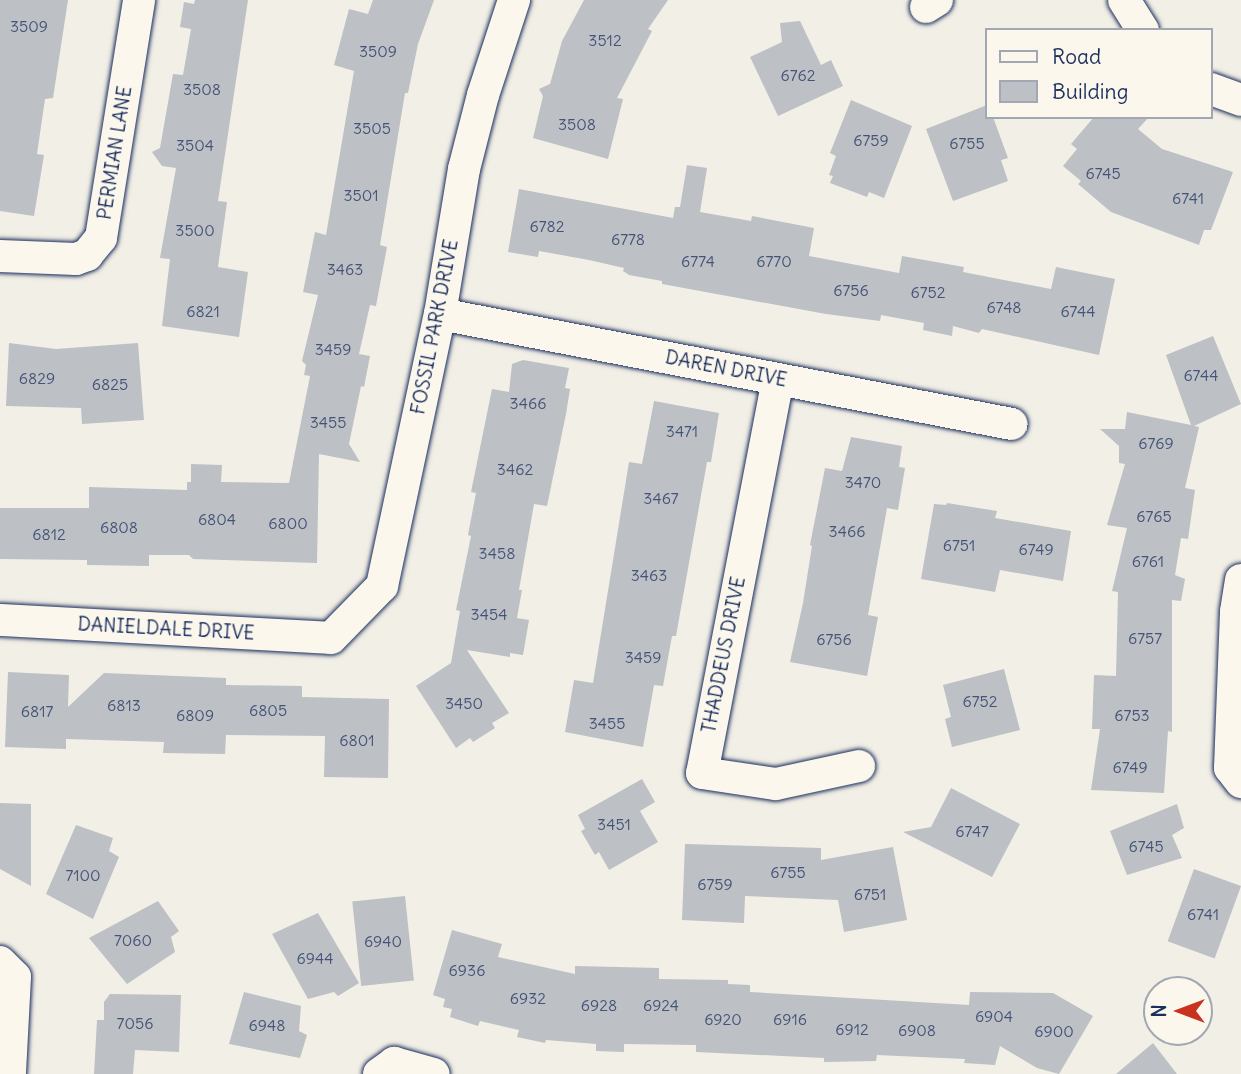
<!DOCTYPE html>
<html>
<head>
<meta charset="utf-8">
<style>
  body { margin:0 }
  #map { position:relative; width:1241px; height:1074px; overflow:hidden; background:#f2efe6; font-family:Delius,sans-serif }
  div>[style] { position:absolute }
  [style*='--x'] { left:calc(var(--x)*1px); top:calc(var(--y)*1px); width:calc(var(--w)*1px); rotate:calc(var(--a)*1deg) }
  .building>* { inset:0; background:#bdc0c4; transform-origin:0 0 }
  .roads { filter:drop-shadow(0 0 2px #1b2f5e) drop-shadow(0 0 2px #1b2f5e) }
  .street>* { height:32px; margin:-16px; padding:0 16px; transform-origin:16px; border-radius:16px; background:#fbf7ec }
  span { translate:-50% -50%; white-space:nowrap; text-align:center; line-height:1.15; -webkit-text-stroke:5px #fbf7ec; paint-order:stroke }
  .number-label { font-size:16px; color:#445378 }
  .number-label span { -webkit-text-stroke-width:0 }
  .street-label { font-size:19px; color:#1b2f5e }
  .legend { position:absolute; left:985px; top:28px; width:228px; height:91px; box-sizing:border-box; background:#fbf7ec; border:2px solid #a1a7b3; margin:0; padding:9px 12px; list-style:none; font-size:21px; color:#1b2f5e }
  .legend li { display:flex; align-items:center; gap:14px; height:35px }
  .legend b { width:35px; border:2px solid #a1a7b3 }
  .north { position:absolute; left:1143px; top:976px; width:70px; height:70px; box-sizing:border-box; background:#fbf7ec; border:2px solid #a1a7b3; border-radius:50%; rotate:270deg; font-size:19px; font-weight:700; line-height:28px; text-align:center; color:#1b2f5e }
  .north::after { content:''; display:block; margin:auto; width:24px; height:32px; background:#c8321e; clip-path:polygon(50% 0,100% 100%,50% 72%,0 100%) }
</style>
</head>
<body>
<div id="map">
  <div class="building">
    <div style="clip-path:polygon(0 0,68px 0,53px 98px,45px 99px,37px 154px,44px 155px,34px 216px,0 211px)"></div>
    <div style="clip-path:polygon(195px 0,248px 0,218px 201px,227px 202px,218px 267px,248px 272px,239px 337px,162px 326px,170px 259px,160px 258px,176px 168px,162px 166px,152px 152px,160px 148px,173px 74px,183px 75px,191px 29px,180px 27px,184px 2px,194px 4px)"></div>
    <div style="clip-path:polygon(373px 0,434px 0,418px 44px,408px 93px,405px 93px,380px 245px,387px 247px,376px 306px,370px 305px,359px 354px,370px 356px,364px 387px,361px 386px,349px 444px,360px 462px,319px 454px,317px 563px,193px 559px,189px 555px,149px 555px,149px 566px,87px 565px,87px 560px,0 559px,0 508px,89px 508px,89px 487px,187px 490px,187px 482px,191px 482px,191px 464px,222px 465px,221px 482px,289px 483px,310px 376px,304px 375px,306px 365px,302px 361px,318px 295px,303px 292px,315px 232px,326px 235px,354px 71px,334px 65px,349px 9px,368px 14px)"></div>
    <div style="clip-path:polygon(584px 0,668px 0,648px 29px,652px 31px,617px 98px,623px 99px,608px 159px,533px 138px,543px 96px,539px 89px,550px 84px,562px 41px)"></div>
    <div style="clip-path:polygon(800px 21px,821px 65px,831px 60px,843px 86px,778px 116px,750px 57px,782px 42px,780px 23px)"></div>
    <div style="clip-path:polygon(851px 100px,912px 126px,884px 198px,869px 192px,867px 197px,830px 183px,833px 176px,829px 175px,836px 156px,830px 153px)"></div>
    <div style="clip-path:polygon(987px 105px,987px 117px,993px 117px,1008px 158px,1001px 160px,1008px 181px,953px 201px,926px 129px)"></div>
    <div style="clip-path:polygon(1094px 117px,1149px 117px,1138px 129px,1162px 149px,1233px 172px,1211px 230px,1204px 230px,1199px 245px,1111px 212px,1078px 184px,1081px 181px,1063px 166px,1077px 149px,1071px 144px)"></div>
    <div style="clip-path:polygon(687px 165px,707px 168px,700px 212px,751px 221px,752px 216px,814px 228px,809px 256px,899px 273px,902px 256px,964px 267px,963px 272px,1051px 289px,1056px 267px,1115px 279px,1099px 355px,982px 329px,979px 333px,953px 326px,952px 336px,923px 330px,924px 323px,881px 315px,880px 321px,826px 314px,662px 284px,662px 281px,629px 275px,623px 271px,624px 268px,589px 260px,539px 251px,538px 257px,508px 252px,519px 189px,673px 218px,675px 207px,680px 207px)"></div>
    <div style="clip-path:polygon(1213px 336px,1241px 404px,1194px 426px,1199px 427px,1185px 488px,1195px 490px,1188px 539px,1181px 538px,1175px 575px,1185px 579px,1181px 601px,1172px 600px,1172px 732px,1168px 731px,1164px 793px,1091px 790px,1100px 729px,1092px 729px,1094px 675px,1116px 676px,1118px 592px,1112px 591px,1127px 528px,1107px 525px,1125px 464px,1119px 463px,1119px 446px,1100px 429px,1125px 429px,1127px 412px,1191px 425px,1166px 355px)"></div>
    <div style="clip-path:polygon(9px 343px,56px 349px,138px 343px,144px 420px,82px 424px,81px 408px,6px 406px)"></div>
    <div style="clip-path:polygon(523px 360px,569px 368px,565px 388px,570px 389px,566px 414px,547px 506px,534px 504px,519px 590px,522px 590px,517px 618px,529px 620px,523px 655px,510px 653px,510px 657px,467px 650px,509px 713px,492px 723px,495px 728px,473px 742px,470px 738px,456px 748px,416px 686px,451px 663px,460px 611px,456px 610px,471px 536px,468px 535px,476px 493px,471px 492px,492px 389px,509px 392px,512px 364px)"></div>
    <div style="clip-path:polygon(654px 401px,719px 413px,711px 462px,707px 462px,676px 636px,672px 636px,663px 686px,654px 685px,643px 747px,565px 732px,574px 680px,593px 683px,629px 462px,642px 464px)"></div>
    <div style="clip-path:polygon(851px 437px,902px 446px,899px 467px,905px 468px,898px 510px,887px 508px,868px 615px,878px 617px,867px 676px,790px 662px,803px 603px,812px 546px,810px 545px,825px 468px,842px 471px)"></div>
    <div style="clip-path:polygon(947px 503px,997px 511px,995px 518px,1071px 531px,1063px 581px,1000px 570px,995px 592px,921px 579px,934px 504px,946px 505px)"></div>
    <div style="clip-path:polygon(1004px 669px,1020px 730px,952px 747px,945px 719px,951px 717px,943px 685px)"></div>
    <div style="clip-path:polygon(8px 672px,69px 675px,68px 707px,104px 673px,226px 678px,226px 685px,302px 686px,302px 697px,389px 699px,388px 778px,324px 777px,325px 736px,226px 735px,225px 754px,163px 753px,164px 742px,66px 739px,66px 749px,5px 747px)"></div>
    <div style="clip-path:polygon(642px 779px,655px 802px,640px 811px,658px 842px,609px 870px,599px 852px,595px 855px,581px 831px,585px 829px,578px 815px)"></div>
    <div style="clip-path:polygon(951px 788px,1020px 824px,992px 877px,903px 832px,931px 827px)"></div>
    <div style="clip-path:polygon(0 803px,31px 804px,31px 886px,0 869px)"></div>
    <div style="clip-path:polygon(1177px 804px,1184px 828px,1172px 835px,1182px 858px,1127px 875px,1110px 831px)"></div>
    <div style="clip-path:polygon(76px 825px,113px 838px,109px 851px,119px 857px,93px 919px,46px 894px)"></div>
    <div style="clip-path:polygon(685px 844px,821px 848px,821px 860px,893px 847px,907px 920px,844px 932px,838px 900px,745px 896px,744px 923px,682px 920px)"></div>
    <div style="left:1194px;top:869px;width:50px;height:77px;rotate:20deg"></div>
    <div style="left:405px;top:896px;width:85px;height:53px;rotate:84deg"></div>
    <div style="clip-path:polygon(158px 901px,179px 931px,171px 937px,175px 952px,127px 984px,89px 938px)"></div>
    <div style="clip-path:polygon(318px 913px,359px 983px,338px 996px,334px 992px,308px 999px,272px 934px)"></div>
    <div style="clip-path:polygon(452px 930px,502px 944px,498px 957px,575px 974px,575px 966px,659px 968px,659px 979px,728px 980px,728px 984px,750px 985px,750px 992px,969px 1005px,970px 992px,1053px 993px,1093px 1016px,1059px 1074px,1037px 1068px,1000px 1046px,995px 1065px,964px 1063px,965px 1059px,877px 1055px,876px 1061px,824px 1062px,824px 1058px,696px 1052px,696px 1045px,624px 1044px,624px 1052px,596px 1051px,596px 1044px,546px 1040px,545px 1043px,517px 1037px,519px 1030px,480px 1021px,478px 1026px,450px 1017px,452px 1009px,443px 1007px,445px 999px,433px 995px)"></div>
    <div style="clip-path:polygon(244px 992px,301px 1006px,299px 1031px,307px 1035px,300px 1058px,229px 1044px)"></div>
    <div style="clip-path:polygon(110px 994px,181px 995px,179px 1052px,135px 1050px,133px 1074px,94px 1074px,97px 1020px,104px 1020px,104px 1002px)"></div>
    <div style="clip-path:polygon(1153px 1043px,1177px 1074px,1116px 1074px)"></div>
  </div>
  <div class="roads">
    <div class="street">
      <div style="--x:1124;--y:0;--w:36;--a:58"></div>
      <div style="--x:926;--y:7;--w:13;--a:-32"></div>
      <div style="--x:1211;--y:89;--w:32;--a:20"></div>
      <div style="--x:0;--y:256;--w:76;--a:2.3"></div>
      <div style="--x:76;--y:259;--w:12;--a:-20"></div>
      <div style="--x:87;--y:255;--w:22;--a:-51"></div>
      <div style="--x:101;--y:238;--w:241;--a:-80.9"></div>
      <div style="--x:440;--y:314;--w:582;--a:10.89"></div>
      <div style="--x:778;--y:379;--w:401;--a:100.9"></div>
      <div style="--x:702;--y:773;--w:75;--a:8.5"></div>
      <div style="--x:776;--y:784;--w:85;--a:-12.2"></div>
      <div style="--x:1241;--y:580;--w:32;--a:99"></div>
      <div style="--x:1236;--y:612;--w:156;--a:92.2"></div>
      <div style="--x:1230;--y:768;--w:18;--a:52"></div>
      <div style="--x:0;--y:620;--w:331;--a:3.1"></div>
      <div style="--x:331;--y:638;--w:73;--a:-45.6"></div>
      <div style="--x:382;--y:586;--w:278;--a:-78"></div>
      <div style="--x:440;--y:314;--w:147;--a:-80.6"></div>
      <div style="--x:464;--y:169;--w:76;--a:-75.6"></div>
      <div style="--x:483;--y:95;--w:100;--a:-71.9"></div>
      <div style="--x:0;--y:962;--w:21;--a:45"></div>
      <div style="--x:15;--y:977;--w:97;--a:93"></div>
      <div style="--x:379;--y:1074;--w:19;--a:-36"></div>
      <div style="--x:394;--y:1063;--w:41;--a:15.4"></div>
    </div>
  </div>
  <div class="number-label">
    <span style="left:29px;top:26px">3509</span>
    <span style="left:605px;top:40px">3512</span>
    <span style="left:378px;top:51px">3509</span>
    <span style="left:798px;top:75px">6762</span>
    <span style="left:202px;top:89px">3508</span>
    <span style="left:577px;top:124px">3508</span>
    <span style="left:372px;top:128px">3505</span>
    <span style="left:871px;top:140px">6759</span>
    <span style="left:967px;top:143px">6755</span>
    <span style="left:195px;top:145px">3504</span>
    <span style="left:1103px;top:173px">6745</span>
    <span style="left:361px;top:195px">3501</span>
    <span style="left:1188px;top:198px">6741</span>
    <span style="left:547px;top:226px">6782</span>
    <span style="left:195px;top:230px">3500</span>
    <span style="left:628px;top:239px">6778</span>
    <span style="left:698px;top:261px">6774</span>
    <span style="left:774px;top:261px">6770</span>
    <span style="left:345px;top:269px">3463</span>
    <span style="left:851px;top:290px">6756</span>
    <span style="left:928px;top:292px">6752</span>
    <span style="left:1004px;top:307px">6748</span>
    <span style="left:203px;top:311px">6821</span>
    <span style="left:1078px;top:311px">6744</span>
    <span style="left:333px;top:349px">3459</span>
    <span style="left:1201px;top:375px">6744</span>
    <span style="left:37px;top:378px">6829</span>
    <span style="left:110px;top:384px">6825</span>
    <span style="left:528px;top:403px">3466</span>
    <span style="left:328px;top:422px">3455</span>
    <span style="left:682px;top:431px">3471</span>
    <span style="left:1156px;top:443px">6769</span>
    <span style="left:515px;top:469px">3462</span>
    <span style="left:863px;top:482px">3470</span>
    <span style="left:661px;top:498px">3467</span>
    <span style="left:1154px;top:516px">6765</span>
    <span style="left:217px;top:519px">6804</span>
    <span style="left:288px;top:523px">6800</span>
    <span style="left:119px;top:527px">6808</span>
    <span style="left:847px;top:531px">3466</span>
    <span style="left:49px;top:534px">6812</span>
    <span style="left:959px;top:545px">6751</span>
    <span style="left:1036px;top:549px">6749</span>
    <span style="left:497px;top:553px">3458</span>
    <span style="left:1148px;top:561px">6761</span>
    <span style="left:649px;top:575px">3463</span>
    <span style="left:489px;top:614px">3454</span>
    <span style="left:1145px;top:638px">6757</span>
    <span style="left:834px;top:639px">6756</span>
    <span style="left:643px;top:657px">3459</span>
    <span style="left:980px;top:701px">6752</span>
    <span style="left:464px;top:703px">3450</span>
    <span style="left:124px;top:705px">6813</span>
    <span style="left:268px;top:710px">6805</span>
    <span style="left:37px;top:711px">6817</span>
    <span style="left:195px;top:715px">6809</span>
    <span style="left:1132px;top:715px">6753</span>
    <span style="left:607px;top:723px">3455</span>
    <span style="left:357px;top:740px">6801</span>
    <span style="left:1130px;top:767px">6749</span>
    <span style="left:614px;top:824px">3451</span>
    <span style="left:972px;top:831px">6747</span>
    <span style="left:1146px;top:846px">6745</span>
    <span style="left:788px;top:872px">6755</span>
    <span style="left:83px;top:875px">7100</span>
    <span style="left:715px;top:884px">6759</span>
    <span style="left:870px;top:894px">6751</span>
    <span style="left:1203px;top:914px">6741</span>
    <span style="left:133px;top:940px">7060</span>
    <span style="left:383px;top:941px">6940</span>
    <span style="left:315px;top:958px">6944</span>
    <span style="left:467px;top:970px">6936</span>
    <span style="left:528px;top:998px">6932</span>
    <span style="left:599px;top:1005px">6928</span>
    <span style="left:661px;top:1005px">6924</span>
    <span style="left:994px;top:1016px">6904</span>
    <span style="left:723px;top:1019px">6920</span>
    <span style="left:790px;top:1019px">6916</span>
    <span style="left:135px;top:1023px">7056</span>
    <span style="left:267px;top:1025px">6948</span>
    <span style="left:852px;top:1029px">6912</span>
    <span style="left:917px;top:1030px">6908</span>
    <span style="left:1054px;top:1031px">6900</span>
  </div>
  <div class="street-label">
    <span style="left:115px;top:153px;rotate:-81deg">PERMIAN LANE</span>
    <span style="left:435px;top:327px;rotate:-79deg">FOSSIL PARK DRIVE</span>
    <span style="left:726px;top:369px;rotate:11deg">DAREN DRIVE</span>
    <span style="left:166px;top:629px;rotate:3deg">DANIELDALE DRIVE</span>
    <span style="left:724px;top:655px;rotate:-79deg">THADDEUS DRIVE</span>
  </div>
  <ul class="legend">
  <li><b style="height:9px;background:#fbf7ec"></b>Road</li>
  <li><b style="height:19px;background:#bdc0c4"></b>Building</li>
  </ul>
  <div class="north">N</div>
</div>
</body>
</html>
